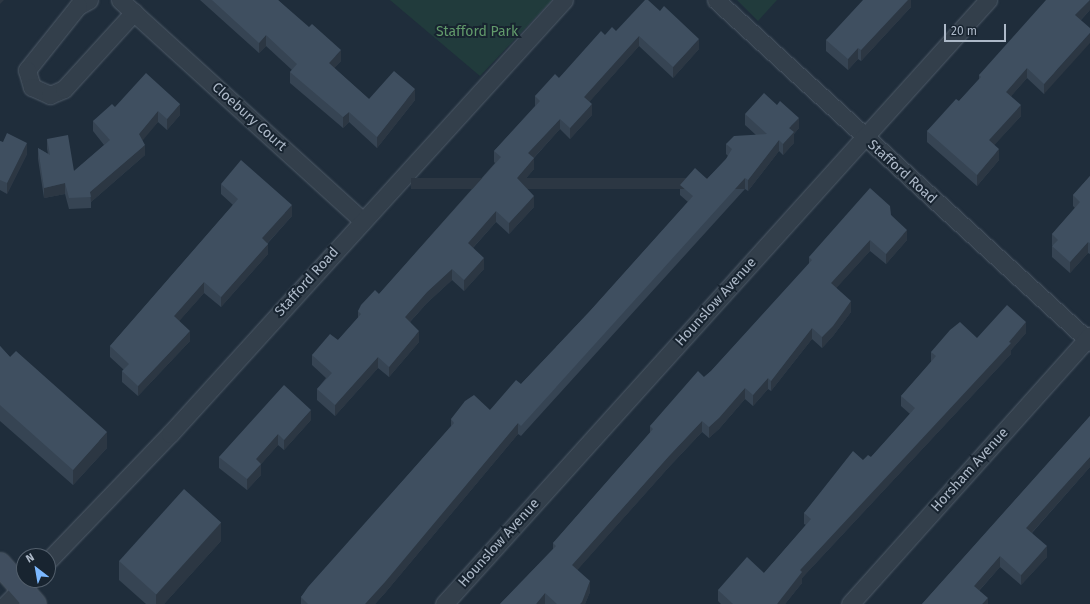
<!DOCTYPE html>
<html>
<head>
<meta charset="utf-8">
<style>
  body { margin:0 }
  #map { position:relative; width:1090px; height:604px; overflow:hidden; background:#1f2d3b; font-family:"Fira Sans",sans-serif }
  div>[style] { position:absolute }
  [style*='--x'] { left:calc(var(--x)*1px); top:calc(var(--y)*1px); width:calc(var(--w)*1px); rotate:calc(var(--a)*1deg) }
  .green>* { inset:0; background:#213b3c }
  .roads { filter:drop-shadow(0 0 1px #505c69) drop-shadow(0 0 1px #505c69) }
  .street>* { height:17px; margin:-8.5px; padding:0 8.5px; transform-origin:8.5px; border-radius:8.5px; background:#333f4b }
  .secondary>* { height:22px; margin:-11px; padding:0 11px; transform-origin:11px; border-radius:11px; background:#404e5f }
  .wall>* { inset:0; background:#364453 }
  .shaded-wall>* { inset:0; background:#2c3743; transform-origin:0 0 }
  .building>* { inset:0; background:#3f4f60; transform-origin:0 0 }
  span { translate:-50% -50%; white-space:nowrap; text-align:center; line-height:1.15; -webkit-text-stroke:4px #182430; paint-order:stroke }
  .park-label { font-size:14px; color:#629b6b }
  .street-label { font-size:14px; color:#adb9c8 }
  .north { position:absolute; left:16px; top:548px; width:40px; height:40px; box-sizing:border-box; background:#182430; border:1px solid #54606d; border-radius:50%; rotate:329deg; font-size:11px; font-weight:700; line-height:16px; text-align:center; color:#adb9c8 }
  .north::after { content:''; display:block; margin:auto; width:14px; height:18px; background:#7bb8ff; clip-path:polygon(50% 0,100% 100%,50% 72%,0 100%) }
  .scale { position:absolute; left:944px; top:24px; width:62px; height:18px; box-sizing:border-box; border:2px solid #adb9c8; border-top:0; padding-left:5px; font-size:12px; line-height:14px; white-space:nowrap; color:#adb9c8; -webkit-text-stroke:3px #182430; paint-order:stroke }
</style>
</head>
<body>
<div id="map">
  <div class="green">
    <div style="clip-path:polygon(390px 0,552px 0,480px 76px)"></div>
    <div style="clip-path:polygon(737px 0,777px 0,758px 21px)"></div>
  </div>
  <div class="roads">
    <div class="street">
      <div style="--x:89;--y:0;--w:13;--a:151"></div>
      <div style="--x:78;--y:6;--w:82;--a:128.6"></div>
      <div style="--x:27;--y:70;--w:18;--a:74"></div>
      <div style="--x:32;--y:87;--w:20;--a:24"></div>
      <div style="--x:50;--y:95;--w:15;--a:-23"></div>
      <div style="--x:64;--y:89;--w:104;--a:-47.7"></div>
      <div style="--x:120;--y:0;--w:328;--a:42.3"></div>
      <div style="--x:716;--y:0;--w:507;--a:42.44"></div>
      <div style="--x:48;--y:561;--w:176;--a:-46.2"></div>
      <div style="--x:170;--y:434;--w:586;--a:-47.77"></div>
      <div style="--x:6;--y:604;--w:34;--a:-45"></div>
      <div style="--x:444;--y:604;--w:813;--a:-47.99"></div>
      <div style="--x:850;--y:604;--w:360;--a:-48.2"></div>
    </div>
    <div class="secondary">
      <div style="--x:0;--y:564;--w:53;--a:48.8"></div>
    </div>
  </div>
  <div class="wall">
    <div style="clip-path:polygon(200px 0,278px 0,341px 61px,334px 68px,369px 99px,415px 100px,377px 148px,349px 122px,343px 128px,290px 83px,290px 72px,292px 70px,266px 46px,259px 53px)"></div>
    <div style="clip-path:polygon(911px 0,911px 7px,861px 61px,858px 59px,848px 70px,826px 51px,826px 40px)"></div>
    <div style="clip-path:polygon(1090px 10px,1081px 20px,1044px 94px,1027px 78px,1011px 96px,1021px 116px,994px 145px,999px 160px,977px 186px,927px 142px,927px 131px,959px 101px,979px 79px,979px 75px)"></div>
    <div style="clip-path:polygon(616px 31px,699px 49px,673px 78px,639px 46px,589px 102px,592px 115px,570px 139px,560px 129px,534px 158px,534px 169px,522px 183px,534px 207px,509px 234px,496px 222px,473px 248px,484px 269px,464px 291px,452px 280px,427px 303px,410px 322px,419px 342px,389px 377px,378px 368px,335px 416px,317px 400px,317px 389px,326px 378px,312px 365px,312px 355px,338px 340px,358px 318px,358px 311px,379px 294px,495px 163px,494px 162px,494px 151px,535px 106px,535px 96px,559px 78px,605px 35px)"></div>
    <div style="clip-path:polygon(180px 104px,180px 115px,167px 130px,158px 122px,142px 140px,145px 155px,91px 202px,91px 208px,69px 209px,65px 194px,44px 198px,38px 159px,38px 148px,48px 154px,47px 149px,47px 139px,74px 171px,104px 145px,93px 131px,93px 121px,115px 107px)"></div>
    <div style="clip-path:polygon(745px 114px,799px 128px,794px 134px,794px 143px,783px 155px,779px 151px,748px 191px,745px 189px,521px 436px,518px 434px,385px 593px,375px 604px,301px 604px,301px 597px,451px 426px,451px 419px,490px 410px,521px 384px,590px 311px,688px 202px,680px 195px,680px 185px,707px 179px,726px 159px,728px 156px,726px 154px,726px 144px,756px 135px,745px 125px)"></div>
    <div style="clip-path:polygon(0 141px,27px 154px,7px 194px,0 190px)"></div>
    <div style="clip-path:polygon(1090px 176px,1090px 254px,1088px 253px,1070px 273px,1052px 257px,1052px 246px,1053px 246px,1052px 245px,1052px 234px,1075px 208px,1073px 206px,1073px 195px)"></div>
    <div style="clip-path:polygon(221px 184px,292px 216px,268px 243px,268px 254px,221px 307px,204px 293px,179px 321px,190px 341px,138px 396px,122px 382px,122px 371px,124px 370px,110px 357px,110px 346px,233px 205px,221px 194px)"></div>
    <div style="clip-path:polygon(891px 215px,907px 240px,886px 264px,870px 251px,836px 288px,851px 312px,833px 336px,822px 348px,812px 339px,771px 391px,768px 389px,753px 406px,745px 399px,719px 429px,709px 438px,702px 432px,669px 467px,577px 570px,590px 592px,585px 604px,500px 604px,553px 549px,553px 543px,650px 433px,650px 426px,704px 377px,711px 371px,809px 264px,809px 257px)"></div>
    <div style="clip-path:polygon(1026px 333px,1011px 350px,1011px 354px,802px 578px,802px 583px,785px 604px,721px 604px,718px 601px,718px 590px,764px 573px,806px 525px,804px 524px,804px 513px,863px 460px,871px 457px,910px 414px,901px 406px,901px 396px,931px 362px,931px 352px,977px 338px)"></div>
    <div style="clip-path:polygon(0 346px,10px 357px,107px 448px,73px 485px,0 421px)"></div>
    <div style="clip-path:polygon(1090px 416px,1090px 467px,1032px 533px,1047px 557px,1021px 585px,1000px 567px,979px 591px,988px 604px,922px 604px)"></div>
    <div style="clip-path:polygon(311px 420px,284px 450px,278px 445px,261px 464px,261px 475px,247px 490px,219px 468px,219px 457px)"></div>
    <div style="clip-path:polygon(221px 541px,164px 604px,146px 604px,119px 580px,119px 561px)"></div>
  </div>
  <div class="shaded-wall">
    <div style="clip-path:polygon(0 0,4px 0,0 4px)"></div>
    <div style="clip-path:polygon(907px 0,911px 0,911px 7px,861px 61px,861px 50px)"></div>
    <div style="clip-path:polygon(1090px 0,1090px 10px,1075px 26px,1075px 15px)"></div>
    <div style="clip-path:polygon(1090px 33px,1090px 43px,1044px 94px,1044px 84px)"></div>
    <div style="clip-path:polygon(266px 35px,266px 46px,259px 53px,259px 43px)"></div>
    <div style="clip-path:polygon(639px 36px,639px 46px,584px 108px,584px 97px)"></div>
    <div style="clip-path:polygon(699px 39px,699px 49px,673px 78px,673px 67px)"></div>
    <div style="clip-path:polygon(858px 48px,858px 59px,848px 70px,848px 59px)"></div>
    <div style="clip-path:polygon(341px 50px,341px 61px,329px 74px,329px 63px)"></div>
    <div style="clip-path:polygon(1027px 68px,1027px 78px,1006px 102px,1006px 92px)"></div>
    <div style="clip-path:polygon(415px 89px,415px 100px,377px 148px,377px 137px)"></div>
    <div style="clip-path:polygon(180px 104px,180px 115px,167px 130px,167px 119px)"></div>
    <div style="clip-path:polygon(592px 104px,592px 115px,570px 139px,570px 128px)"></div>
    <div style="clip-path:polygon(1021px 105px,1021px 116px,989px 151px,989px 140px)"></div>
    <div style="clip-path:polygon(158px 111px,158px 122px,139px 145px,139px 134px)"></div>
    <div style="clip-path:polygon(349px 112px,349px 122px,343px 128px,343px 117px)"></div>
    <div style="clip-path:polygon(799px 118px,799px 128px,794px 134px,794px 143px,783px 155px,783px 144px,789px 128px)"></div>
    <div style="clip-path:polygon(560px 119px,560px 129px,528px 164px,528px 153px)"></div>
    <div style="clip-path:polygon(779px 140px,779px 151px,748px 191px,748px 180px)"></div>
    <div style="clip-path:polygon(27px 143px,27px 154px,7px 194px,7px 183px)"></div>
    <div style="clip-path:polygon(145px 145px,145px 155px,91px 202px,90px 192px)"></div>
    <div style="clip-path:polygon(999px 149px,999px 160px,977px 186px,977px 175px)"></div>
    <div style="clip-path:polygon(534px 158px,534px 169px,517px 189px,517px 178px)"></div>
    <div style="left:745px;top:178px;width:11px;height:334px;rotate:90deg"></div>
    <div style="clip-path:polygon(65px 183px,65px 194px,44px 198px,44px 188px)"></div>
    <div style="clip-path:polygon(534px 196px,534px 207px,509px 234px,509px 223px)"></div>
    <div style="clip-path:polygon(292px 205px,292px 216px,262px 249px,262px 238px)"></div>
    <div style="clip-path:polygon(496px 211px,496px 222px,468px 253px,468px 243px)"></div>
    <div style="clip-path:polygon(907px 230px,907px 240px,886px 264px,886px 254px)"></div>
    <div style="clip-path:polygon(870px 240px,870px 251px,831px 294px,831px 283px)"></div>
    <div style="clip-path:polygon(1088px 242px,1088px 253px,1070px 273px,1070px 262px)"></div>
    <div style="clip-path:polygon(268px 244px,268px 254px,221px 307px,221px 297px)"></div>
    <div style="clip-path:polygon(484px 258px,484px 269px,464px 291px,464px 280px)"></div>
    <div style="clip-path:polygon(452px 269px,452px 280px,427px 303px,405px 327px,405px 317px,427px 292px)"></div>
    <div style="clip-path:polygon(204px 282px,204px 293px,174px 327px,174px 316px)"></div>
    <div style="clip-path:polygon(851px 301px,851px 312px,833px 336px,822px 348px,822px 337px)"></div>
    <div style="clip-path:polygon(1026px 322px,1026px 333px,1011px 350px,1011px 354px,802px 578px,802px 583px,785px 604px,777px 604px,800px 570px)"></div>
    <div style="clip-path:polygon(812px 328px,812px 339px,771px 391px,771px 381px)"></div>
    <div style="clip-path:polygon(190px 331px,190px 341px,138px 396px,138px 386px)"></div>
    <div style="clip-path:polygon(419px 331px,419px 342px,389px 377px,389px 367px)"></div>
    <div style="clip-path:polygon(378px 357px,378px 368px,335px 416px,335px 405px)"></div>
    <div style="clip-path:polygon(768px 378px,768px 389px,753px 406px,753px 395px)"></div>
    <div style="clip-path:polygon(745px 388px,745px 399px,719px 429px,709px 438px,709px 427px)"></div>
    <div style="clip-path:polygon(311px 410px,311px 420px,284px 450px,284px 440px)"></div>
    <div style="clip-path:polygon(702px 421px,702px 432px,669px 467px,572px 576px,572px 565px,669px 456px)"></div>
    <div style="clip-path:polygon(518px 423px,518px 434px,385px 593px,375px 604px,365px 604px)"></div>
    <div style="clip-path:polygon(107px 432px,107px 448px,73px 485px,73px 470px)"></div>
    <div style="clip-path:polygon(278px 434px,278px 445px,256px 470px,256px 459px)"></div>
    <div style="clip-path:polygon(1090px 457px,1090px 467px,1026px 539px,1026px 528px)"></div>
    <div style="clip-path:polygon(261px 464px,261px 475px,247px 490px,247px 479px)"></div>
    <div style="clip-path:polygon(221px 522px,221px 541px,164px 604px,156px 604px,156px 594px)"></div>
    <div style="clip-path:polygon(1047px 546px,1047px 557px,1021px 585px,1021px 575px)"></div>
    <div style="clip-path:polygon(1000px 556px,1000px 567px,974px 596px,974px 586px)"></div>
    <div style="clip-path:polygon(590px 581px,590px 592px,585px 604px,580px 604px)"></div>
    <div style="clip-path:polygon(545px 593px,545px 604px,536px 604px)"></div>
    <div style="clip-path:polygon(988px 598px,988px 604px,982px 604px)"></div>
  </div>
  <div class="building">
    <div style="clip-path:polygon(212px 0,278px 0,309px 27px,312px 24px,341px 50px,329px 63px,369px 99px,394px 71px,415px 89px,377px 137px,349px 112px,343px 117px,290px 72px,297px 64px,266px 35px,259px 43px)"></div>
    <div style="clip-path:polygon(645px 0,648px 0,660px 11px,664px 6px,699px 39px,673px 67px,639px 36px,584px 97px,592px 104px,570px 128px,560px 119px,528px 153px,534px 158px,517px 178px,534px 196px,509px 223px,496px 211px,468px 243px,484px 258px,464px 280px,452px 269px,427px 292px,405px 317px,419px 331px,389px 367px,378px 357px,335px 405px,317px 389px,332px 373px,312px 355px,330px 334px,338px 340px,361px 314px,358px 311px,361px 305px,375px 290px,379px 294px,501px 157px,494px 151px,540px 101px,535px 96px,555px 74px,559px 78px,601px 31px,605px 35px,612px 27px,616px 31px)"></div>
    <div style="clip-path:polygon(863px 0,908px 0,861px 50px,858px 48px,848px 59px,826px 40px)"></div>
    <div style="clip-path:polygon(1046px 0,1090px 0,1075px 15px,1090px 28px,1090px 33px,1044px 84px,1027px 68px,1006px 92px,1021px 105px,989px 140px,999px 149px,977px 175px,927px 131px,956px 99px,959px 101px,981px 77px,979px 75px)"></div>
    <div style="clip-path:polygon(146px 73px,180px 104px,167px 119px,158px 111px,139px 134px,145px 145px,90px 192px,91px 197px,69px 198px,65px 183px,44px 188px,38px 148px,50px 155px,47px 139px,68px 135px,74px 171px,110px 140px,93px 121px,112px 104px,115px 107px)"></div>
    <div style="clip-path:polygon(764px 93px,777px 105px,780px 101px,799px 118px,789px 128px,794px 132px,783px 144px,779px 140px,748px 180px,745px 178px,521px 426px,518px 423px,385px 582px,365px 604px,308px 604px,301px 597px,308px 587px,454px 423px,451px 419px,465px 401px,474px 395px,490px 410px,516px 380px,521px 384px,590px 311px,693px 196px,680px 185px,695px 168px,707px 179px,726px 159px,732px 149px,726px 144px,734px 136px,767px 134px,745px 114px)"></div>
    <div style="clip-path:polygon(7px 133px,27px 143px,7px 183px,0 180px,0 141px,3px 142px)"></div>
    <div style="clip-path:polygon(241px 160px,292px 205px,262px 238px,268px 244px,221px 297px,204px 282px,174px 316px,190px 331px,138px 386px,122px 371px,129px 364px,110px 346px,238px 199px,221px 184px)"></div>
    <div style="clip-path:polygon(1090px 176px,1090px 243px,1088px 242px,1070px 262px,1052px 246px,1058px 240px,1052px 234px,1080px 202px,1073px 195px)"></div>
    <div style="clip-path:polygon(870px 188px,890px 206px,891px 215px,907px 230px,886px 254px,870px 240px,831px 283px,851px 301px,833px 326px,822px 337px,812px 328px,771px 381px,768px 378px,753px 395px,745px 388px,719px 418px,709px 427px,702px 421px,669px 456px,572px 565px,590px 581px,582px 602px,580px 604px,557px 604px,545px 593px,536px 604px,500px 604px,556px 546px,553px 543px,653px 429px,650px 426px,698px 371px,704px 377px,711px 371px,812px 260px,809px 257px)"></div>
    <div style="clip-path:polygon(1007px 305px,1026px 322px,1009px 342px,1011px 343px,800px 570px,802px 572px,777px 604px,733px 604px,718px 590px,747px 557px,764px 573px,811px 519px,804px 513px,853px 451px,863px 460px,868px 455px,871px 457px,915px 408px,901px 396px,936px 356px,931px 352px,950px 330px,960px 322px,977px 338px)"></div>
    <div style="clip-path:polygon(0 346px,10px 357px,16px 351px,107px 432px,73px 470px,0 405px)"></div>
    <div style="clip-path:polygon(284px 385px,311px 410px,284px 440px,278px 434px,256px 459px,261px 464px,247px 479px,219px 457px)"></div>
    <div style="clip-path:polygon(1090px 416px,1090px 457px,1026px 528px,1047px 546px,1021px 575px,1000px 556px,974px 586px,988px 598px,982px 604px,922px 604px)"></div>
    <div style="left:184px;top:489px;width:50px;height:97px;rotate:42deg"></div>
  </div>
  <div class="park-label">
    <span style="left:477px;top:32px">Stafford Park</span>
  </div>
  <div class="street-label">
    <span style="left:249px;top:117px;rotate:42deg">Cloebury Court</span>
    <span style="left:902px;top:172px;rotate:42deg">Stafford Road</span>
    <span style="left:307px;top:282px;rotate:-48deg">Stafford Road</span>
    <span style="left:716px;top:302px;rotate:-48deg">Hounslow Avenue</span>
    <span style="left:970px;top:470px;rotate:-48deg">Horsham Avenue</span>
    <span style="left:499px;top:543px;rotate:-48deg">Hounslow Avenue</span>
  </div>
  <div class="north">N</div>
  <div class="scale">20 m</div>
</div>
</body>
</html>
